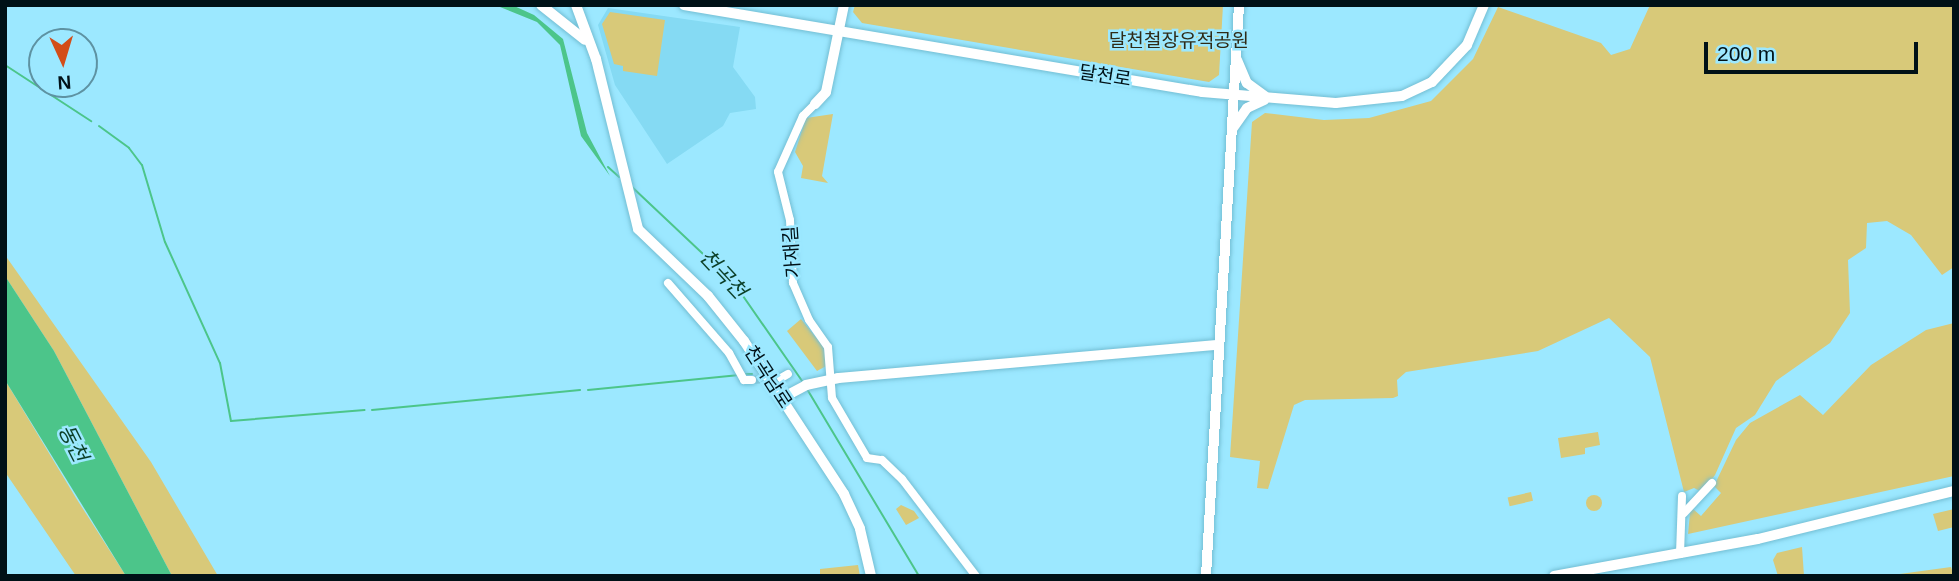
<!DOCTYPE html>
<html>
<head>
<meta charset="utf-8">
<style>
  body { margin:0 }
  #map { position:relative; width:1959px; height:581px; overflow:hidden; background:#9ce8ff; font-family:Helvetica,"Noto Sans KR",sans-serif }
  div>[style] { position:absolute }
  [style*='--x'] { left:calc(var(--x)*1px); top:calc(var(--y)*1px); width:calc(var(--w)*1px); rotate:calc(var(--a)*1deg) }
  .built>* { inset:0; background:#85daf3 }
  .green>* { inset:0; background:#d8c979; transform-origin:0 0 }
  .round { border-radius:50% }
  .water>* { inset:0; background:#4cc58a }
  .stream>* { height:2px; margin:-1px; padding:0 1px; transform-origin:1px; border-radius:1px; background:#4cc58a }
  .street-tunnel>* { height:8px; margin-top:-4px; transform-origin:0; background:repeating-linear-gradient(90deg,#85c8dc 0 8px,transparent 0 12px) }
  .roads { filter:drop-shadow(0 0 2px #73bed4) drop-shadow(0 0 2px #73bed4) }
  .street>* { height:8px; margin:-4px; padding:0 4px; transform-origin:4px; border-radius:4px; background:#fff }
  .secondary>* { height:10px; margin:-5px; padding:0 5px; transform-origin:5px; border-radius:5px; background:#fff }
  span { translate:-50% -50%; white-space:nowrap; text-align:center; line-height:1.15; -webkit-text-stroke:5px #9ce8ff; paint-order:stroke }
  .park-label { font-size:19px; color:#2f2b17 }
  .street-label { font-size:19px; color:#001117 }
  .water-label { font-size:21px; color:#0b3f27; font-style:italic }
  .frame { position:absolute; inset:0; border:7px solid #001117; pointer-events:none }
  .north { position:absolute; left:28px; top:28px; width:70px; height:70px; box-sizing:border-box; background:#9ce8ff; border:2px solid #5e92a2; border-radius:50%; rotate:176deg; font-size:19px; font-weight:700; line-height:28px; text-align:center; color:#001117 }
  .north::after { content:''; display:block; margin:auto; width:24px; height:32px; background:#d34d18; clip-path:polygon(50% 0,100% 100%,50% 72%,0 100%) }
  .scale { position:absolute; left:1704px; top:42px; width:214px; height:32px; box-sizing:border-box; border:4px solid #001117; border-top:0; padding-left:9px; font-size:21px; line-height:24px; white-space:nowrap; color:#001117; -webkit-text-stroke:5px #9ce8ff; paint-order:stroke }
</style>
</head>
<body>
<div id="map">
  <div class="built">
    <div style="clip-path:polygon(608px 8px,740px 27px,733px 67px,755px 97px,756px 109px,730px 113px,723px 126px,667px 164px,615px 85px,598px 25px)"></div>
  </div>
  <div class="green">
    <div style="clip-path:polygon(855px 5px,1223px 5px,1219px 75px,1209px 82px,862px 23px,853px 12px)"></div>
    <div style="clip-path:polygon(1650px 5px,1954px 5px,1954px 267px,1942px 275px,1911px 235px,1887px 221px,1867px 223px,1866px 248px,1848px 260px,1850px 313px,1830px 343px,1776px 381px,1755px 415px,1736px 428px,1715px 475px,1702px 492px,1694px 488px,1684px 492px,1650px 357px,1609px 318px,1538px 351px,1406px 372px,1397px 380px,1398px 396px,1393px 398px,1305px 400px,1294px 405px,1268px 489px,1257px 488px,1260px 461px,1230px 457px,1252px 122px,1265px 113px,1324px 120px,1369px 118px,1431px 101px,1473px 59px,1498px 7px,1601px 43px,1611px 55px,1630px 49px)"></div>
    <div style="clip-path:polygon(610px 12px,665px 20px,657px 76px,623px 71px,623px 66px,614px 64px,602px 24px)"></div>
    <div style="clip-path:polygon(833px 114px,822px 176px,828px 183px,801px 178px,803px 166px,795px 152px,806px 118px)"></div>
    <div style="clip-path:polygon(5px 255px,151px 462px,218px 576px,172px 576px,54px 351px,5px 276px)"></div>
    <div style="clip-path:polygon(801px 319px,827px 351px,828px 365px,817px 371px,787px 331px)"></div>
    <div style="clip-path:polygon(1954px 323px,1954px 476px,1688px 534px,1690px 513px,1693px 509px,1701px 516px,1721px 493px,1714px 486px,1736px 440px,1750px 423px,1800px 395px,1823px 415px,1871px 365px,1926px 330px)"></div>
    <div style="clip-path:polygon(5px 380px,76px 498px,126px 576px,76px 576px,5px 472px)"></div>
    <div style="clip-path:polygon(1598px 432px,1600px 445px,1585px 448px,1585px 454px,1561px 458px,1558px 438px)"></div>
    <div style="left:1531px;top:492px;width:9px;height:24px;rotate:77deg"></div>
    <div class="round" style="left:1586px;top:495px;width:16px;height:16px"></div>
    <div style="clip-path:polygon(901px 505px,914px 511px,919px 518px,906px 525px,896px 509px)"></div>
    <div style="clip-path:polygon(1954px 509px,1954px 527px,1938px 531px,1933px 514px)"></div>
    <div style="clip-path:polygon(1802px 547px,1804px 576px,1778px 576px,1773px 560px,1777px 553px)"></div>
    <div style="clip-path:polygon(858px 565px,860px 576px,820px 576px,820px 569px)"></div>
    <div style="clip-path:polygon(1951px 567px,1954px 576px,1885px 576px)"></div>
  </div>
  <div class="water">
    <div style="clip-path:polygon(495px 5px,512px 5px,534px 15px,563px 39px,587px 133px,610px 176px,581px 136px,560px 45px,537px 22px)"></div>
    <div style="clip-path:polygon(5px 276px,54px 351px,172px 576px,126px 576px,5px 380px)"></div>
  </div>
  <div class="stream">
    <div style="--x:5;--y:65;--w:103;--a:33.1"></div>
    <div style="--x:99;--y:126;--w:37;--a:36"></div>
    <div style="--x:129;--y:148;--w:21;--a:53"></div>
    <div style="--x:142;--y:165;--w:80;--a:73.4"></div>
    <div style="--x:165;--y:242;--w:133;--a:65.6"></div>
    <div style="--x:220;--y:363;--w:59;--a:79.3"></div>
    <div style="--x:231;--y:421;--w:134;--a:-4.7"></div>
    <div style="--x:608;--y:167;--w:15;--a:42"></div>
    <div style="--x:632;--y:187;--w:140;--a:43.3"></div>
    <div style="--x:734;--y:283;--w:119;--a:55.2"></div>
    <div style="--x:746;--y:374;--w:6;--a:0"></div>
    <div style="--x:807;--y:389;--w:218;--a:59.1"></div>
    <div style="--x:588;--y:390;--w:152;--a:-5.7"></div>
    <div style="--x:372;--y:410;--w:209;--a:-5.5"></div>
  </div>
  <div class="street-tunnel">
    <div style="--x:752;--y:380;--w:29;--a:-4"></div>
  </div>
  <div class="roads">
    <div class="street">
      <div style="--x:815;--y:104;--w:17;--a:135"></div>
      <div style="--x:803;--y:116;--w:61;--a:114.1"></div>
      <div style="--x:778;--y:172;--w:49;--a:76"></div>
      <div style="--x:790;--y:220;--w:63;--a:87.3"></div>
      <div style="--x:793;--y:283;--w:40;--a:66.6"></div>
      <div style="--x:809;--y:320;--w:33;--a:55"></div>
      <div style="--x:828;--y:347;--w:51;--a:85.5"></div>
      <div style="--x:832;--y:398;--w:69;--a:59.7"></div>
      <div style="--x:867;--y:458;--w:15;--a:8"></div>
      <div style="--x:882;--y:460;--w:28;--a:44"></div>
      <div style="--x:902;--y:479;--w:122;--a:52.7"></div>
      <div style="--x:668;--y:283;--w:93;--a:48.9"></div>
      <div style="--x:729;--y:353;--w:31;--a:61"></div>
      <div style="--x:744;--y:380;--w:8;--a:0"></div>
      <div style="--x:781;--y:378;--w:8;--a:-30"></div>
      <div style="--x:1684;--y:513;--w:41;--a:-47"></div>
      <div style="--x:1680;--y:554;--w:58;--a:-88"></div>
    </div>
    <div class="secondary">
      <div style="--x:541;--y:5;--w:56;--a:38.5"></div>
      <div style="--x:576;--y:5;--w:58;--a:69.7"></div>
      <div style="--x:596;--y:59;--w:175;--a:76.1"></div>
      <div style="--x:638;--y:229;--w:97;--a:43.7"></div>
      <div style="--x:708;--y:296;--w:58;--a:51.3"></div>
      <div style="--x:744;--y:341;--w:183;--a:56.8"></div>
      <div style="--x:844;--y:494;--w:38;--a:65"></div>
      <div style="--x:860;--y:529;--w:48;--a:76.8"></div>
      <div style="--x:684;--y:5;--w:525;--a:9.53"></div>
      <div style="--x:1202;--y:92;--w:134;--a:4.7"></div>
      <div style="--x:1336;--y:103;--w:66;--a:-6.1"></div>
      <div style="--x:1402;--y:96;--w:33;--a:-25"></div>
      <div style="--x:1432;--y:82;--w:51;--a:-46.6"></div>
      <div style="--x:1467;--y:45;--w:43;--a:-67"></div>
      <div style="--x:1237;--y:60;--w:25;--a:67"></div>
      <div style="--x:1247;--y:83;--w:22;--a:36"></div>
      <div style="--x:815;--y:104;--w:16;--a:-47"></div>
      <div style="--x:826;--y:92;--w:89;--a:-78.3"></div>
      <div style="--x:1233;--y:128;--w:24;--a:-55"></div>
      <div style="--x:1247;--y:108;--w:19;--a:-25"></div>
      <div style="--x:782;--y:398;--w:27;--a:-28"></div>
      <div style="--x:806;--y:385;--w:33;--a:-12"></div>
      <div style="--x:838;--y:378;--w:381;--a:-5"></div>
      <div style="--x:1206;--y:576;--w:572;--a:-86.69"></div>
      <div style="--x:1554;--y:576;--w:207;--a:-10.3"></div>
      <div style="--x:1758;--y:539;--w:202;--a:-13.8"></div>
    </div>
  </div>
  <div class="park-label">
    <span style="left:1179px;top:41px">달천철장유적공원</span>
  </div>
  <div class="street-label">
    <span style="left:1105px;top:76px;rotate:9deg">달천로</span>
    <span style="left:792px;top:252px;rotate:-94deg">가재길</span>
    <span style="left:768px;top:377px;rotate:57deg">천곡남로</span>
  </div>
  <div class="water-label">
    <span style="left:723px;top:274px;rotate:47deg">천곡천</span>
    <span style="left:73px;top:443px;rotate:63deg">동천</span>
  </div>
  <div class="frame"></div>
  <div class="north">N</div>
  <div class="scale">200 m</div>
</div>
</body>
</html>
